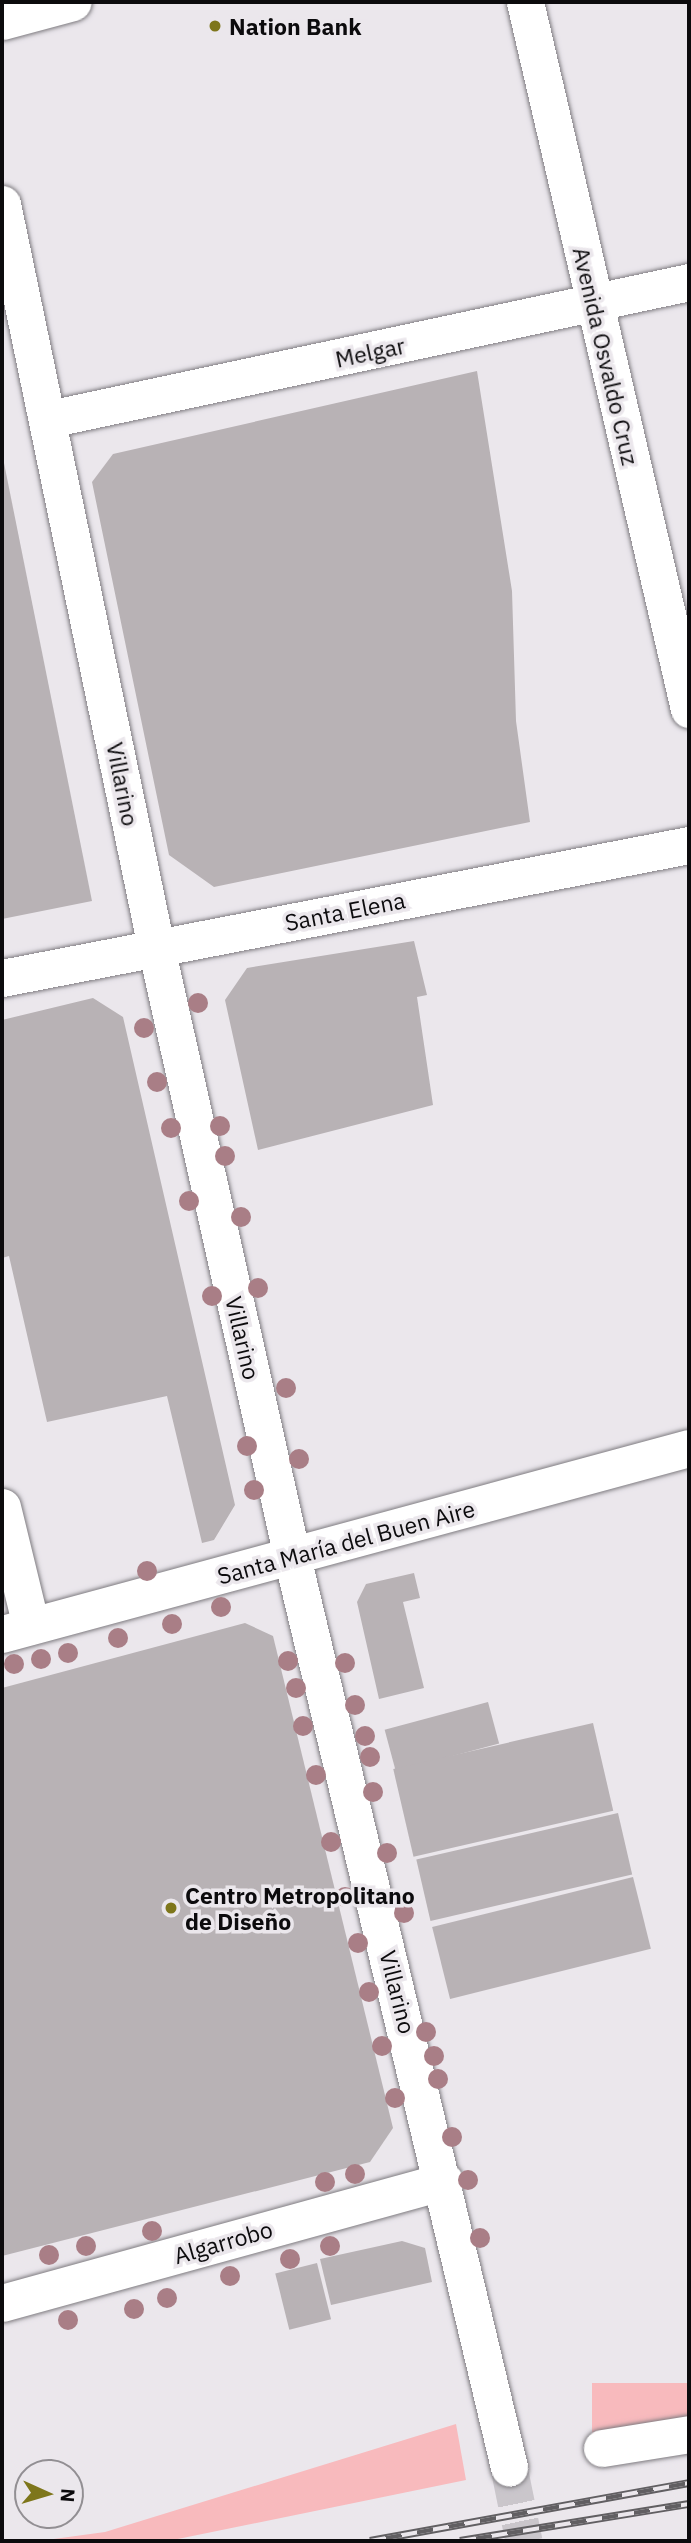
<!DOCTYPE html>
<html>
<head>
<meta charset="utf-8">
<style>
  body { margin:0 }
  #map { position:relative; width:691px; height:2543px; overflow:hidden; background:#ebe7ec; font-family:"IBM Plex Sans",sans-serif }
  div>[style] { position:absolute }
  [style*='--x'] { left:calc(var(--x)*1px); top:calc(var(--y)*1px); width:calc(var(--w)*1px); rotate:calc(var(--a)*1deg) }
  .green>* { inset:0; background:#f8babd; transform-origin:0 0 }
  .building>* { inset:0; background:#b8b2b5; transform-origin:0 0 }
  .minor-tunnel>* { height:37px; margin-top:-18.5px; transform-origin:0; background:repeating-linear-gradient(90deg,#cac6cb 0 37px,transparent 0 55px) }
  .roads { filter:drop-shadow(0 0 2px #7f7c81) drop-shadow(0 0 2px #7f7c81) }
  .minor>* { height:37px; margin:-18.5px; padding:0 18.5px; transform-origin:18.5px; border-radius:18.5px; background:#fff }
  .rail>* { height:8px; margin-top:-4px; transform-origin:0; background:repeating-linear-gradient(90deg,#ebe7ec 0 16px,#615f62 0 32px); box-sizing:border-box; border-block:2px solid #615f62 }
  .trees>* { width:20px; height:20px; margin:-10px; border-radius:50%; background:#a97e86 }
  .dots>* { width:19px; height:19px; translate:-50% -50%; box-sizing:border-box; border:4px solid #ebe7ec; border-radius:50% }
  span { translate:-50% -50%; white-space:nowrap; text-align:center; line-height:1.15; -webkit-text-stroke:7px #ebe7ec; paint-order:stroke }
  .poi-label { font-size:23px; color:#0c0b0d; font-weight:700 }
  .left { translate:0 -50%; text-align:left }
  .street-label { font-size:23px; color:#0c0b0d }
  .frame { position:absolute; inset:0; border:4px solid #0c0b0d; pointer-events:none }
  .north { position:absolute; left:14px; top:2459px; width:70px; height:70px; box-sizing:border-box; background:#ebe7ec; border:2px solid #928f93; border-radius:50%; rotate:94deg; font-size:19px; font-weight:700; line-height:28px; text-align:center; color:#0c0b0d }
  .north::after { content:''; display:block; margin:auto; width:24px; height:32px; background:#7e761b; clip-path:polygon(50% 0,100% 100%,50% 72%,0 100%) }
</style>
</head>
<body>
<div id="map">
  <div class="green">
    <div style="left:689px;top:2383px;width:62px;height:97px;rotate:90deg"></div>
    <div style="clip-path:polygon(456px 2424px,466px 2480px,168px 2541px,39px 2541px,105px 2532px)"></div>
  </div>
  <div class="building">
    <div style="clip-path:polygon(477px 371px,512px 591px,516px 721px,530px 822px,214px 887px,169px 855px,92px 482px,113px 454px)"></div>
    <div style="clip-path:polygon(2px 453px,92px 901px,2px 919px)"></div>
    <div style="clip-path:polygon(414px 941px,427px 995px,417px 997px,433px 1105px,258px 1150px,225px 1000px,247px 968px)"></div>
    <div style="clip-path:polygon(93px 998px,123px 1017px,235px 1505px,214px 1540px,202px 1543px,167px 1396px,47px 1422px,9px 1256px,2px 1258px,2px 1020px)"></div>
    <div style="clip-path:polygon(414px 1573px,420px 1598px,403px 1602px,424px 1688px,379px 1699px,357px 1602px,366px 1584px)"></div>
    <div style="clip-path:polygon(245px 1623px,273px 1636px,393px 2128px,370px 2162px,2px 2256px,2px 1688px)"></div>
    <div style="left:488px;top:1702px;width:43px;height:107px;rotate:75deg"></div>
    <div style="left:593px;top:1723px;width:90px;height:205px;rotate:77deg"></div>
    <div style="left:618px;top:1813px;width:63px;height:207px;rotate:77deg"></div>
    <div style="left:633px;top:1877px;width:74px;height:207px;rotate:76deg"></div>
    <div style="clip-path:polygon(402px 2241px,425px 2248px,432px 2282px,331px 2305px,320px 2259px)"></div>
    <div style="left:317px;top:2263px;width:58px;height:43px;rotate:76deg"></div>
  </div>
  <div class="minor-tunnel">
    <div style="--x:509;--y:2467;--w:76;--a:78.5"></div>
  </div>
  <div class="roads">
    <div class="minor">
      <div style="--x:525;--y:2;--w:726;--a:76.94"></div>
      <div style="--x:2;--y:21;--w:73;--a:-15"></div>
      <div style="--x:2;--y:204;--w:759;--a:78.29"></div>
      <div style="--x:156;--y:947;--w:625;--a:77.43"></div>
      <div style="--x:292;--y:1557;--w:936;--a:76.59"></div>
      <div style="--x:49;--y:419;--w:654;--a:-12.08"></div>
      <div style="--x:2;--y:978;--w:700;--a:-10.96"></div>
      <div style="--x:2;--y:1507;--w:122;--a:76.3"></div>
      <div style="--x:2;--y:1634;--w:712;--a:-15.15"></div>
      <div style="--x:2;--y:2303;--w:459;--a:-15.4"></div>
      <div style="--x:602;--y:2448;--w:88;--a:-9.1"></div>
    </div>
  </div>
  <div class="rail">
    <div style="--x:370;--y:2541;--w:324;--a:-10.3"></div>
    <div style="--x:460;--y:2541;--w:232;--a:-9.2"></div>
  </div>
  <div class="trees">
    <div style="left:198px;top:1003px"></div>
    <div style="left:144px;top:1028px"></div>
    <div style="left:157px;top:1082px"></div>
    <div style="left:220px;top:1126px"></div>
    <div style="left:171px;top:1128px"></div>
    <div style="left:225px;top:1156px"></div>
    <div style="left:189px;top:1201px"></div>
    <div style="left:241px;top:1217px"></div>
    <div style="left:258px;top:1288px"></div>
    <div style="left:212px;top:1296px"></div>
    <div style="left:286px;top:1388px"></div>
    <div style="left:247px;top:1446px"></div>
    <div style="left:299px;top:1459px"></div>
    <div style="left:254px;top:1490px"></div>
    <div style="left:147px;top:1571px"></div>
    <div style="left:221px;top:1607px"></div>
    <div style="left:172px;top:1624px"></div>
    <div style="left:118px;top:1638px"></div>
    <div style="left:68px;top:1653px"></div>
    <div style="left:41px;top:1659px"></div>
    <div style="left:288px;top:1661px"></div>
    <div style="left:345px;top:1663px"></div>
    <div style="left:14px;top:1664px"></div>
    <div style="left:296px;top:1688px"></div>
    <div style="left:355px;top:1705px"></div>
    <div style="left:303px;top:1726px"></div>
    <div style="left:365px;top:1736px"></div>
    <div style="left:370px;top:1757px"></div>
    <div style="left:316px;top:1775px"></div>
    <div style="left:373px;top:1792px"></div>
    <div style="left:331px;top:1842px"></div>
    <div style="left:387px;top:1853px"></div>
    <div style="left:345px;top:1897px"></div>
    <div style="left:404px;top:1913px"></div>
    <div style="left:358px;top:1943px"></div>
    <div style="left:369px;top:1992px"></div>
    <div style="left:426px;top:2032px"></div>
    <div style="left:382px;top:2046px"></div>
    <div style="left:434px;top:2056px"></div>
    <div style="left:438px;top:2079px"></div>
    <div style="left:395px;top:2098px"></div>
    <div style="left:452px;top:2137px"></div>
    <div style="left:355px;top:2174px"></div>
    <div style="left:468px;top:2180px"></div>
    <div style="left:325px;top:2182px"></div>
    <div style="left:152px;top:2231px"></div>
    <div style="left:480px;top:2238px"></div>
    <div style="left:86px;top:2246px"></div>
    <div style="left:330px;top:2246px"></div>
    <div style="left:49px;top:2255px"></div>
    <div style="left:290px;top:2259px"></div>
    <div style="left:230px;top:2276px"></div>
    <div style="left:167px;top:2298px"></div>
    <div style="left:134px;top:2309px"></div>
    <div style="left:68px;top:2320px"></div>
  </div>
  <div class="dots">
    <div style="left:215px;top:26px;background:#7e761b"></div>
    <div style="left:171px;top:1908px;background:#7e761b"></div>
  </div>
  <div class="poi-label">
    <span class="left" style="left:229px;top:26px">Nation Bank</span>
    <span class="left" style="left:185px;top:1908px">Centro Metropolitano<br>de Diseño</span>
  </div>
  <div class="street-label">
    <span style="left:370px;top:352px;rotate:-12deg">Melgar</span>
    <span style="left:606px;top:356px;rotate:77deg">Avenida Osvaldo Cruz</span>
    <span style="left:123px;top:784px;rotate:79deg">Villarino</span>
    <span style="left:345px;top:911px;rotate:-11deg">Santa Elena</span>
    <span style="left:243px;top:1338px;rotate:77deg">Villarino</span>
    <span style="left:346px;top:1542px;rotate:-15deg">Santa María del Buen Aire</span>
    <span style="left:398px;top:1992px;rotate:76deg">Villarino</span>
    <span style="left:223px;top:2242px;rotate:-16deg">Algarrobo</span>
  </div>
  <div class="frame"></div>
  <div class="north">N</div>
</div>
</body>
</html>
